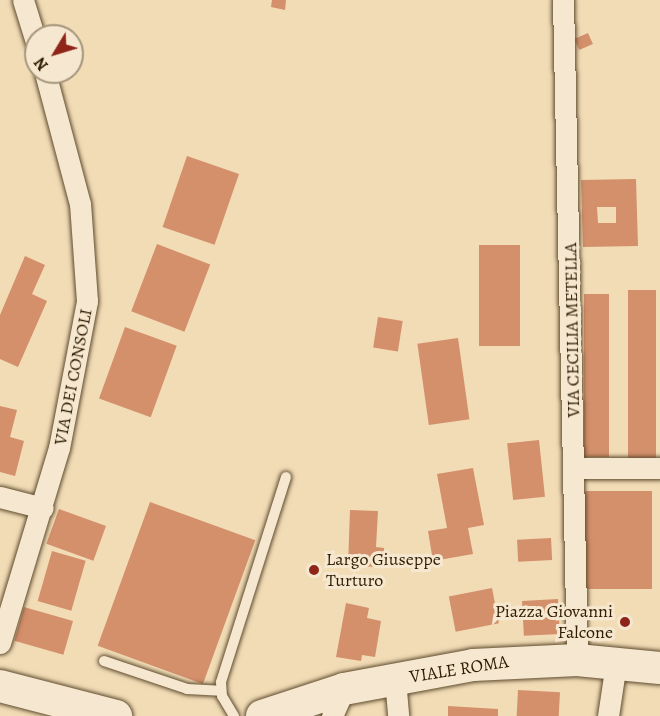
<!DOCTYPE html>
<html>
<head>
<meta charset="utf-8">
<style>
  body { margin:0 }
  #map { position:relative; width:660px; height:716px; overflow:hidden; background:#f1dcb6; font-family:Alegreya,serif }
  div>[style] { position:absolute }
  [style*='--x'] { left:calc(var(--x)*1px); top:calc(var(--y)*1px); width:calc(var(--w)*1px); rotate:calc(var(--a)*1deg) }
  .building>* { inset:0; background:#d48f6b; transform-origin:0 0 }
  .roads { filter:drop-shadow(0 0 2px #5f4b2e) drop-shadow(0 0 2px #5f4b2e) }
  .lane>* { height:10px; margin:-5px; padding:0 5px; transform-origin:5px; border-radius:5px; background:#f6e8d0 }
  .street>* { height:21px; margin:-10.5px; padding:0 10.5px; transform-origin:10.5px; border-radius:10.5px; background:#f6e8d0 }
  .secondary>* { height:32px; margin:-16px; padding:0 16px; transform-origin:16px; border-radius:16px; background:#f6e8d0 }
  .dots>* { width:16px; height:16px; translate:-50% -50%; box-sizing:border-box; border:3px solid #f6e8d0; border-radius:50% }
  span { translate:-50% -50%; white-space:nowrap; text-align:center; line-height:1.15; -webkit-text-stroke:6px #f6e8d0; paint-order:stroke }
  .street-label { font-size:18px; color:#2e1b00 }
  .poi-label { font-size:18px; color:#2e1b00 }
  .left { translate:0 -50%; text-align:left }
  .right { translate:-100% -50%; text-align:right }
  .north { position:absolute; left:24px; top:24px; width:60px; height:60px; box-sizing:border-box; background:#f6e8d0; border:2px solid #a6967d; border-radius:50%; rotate:232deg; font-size:16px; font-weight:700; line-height:24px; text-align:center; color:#2e1b00 }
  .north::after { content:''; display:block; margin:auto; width:21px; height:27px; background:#8f2418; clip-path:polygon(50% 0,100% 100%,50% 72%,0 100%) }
</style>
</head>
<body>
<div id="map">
  <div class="building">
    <div style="clip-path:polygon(272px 0,286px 0,285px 10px,271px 7px)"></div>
    <div style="left:588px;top:33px;width:12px;height:15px;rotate:66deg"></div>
    <div style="left:187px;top:156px;width:55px;height:75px;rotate:19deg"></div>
    <div style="clip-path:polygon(evenodd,636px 179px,638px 246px,583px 247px,581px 180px,636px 179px,597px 207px,616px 207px,616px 223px,598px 223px,597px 207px)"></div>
    <div style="left:157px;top:244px;width:57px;height:72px;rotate:21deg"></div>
    <div style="left:479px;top:245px;width:41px;height:101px"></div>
    <div style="clip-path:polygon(25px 256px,45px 265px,32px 294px,47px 301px,18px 367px,0 359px,0 315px)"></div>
    <div style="left:628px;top:290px;width:28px;height:168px"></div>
    <div style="left:584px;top:294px;width:25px;height:163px"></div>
    <div style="left:378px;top:317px;width:25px;height:31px;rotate:9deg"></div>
    <div style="left:125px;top:327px;width:55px;height:76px;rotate:20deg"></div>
    <div style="left:458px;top:338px;width:82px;height:41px;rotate:82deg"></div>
    <div style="clip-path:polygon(0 406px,17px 410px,10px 437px,24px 441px,15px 476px,0 472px)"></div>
    <div style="left:539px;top:440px;width:57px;height:32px;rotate:84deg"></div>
    <div style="clip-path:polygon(473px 468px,484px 525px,468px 528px,473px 554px,433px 561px,428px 531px,447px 528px,437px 474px)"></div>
    <div style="left:585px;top:491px;width:67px;height:98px"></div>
    <div style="left:150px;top:502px;width:112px;height:153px;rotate:20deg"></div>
    <div style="left:59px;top:509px;width:50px;height:37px;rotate:20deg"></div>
    <div style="clip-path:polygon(350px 510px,378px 511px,376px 547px,384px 548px,383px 567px,348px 566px)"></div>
    <div style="left:551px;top:538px;width:22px;height:34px;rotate:87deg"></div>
    <div style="left:52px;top:551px;width:35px;height:52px;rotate:16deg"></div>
    <div style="left:492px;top:588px;width:36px;height:44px;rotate:79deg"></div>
    <div style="left:558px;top:599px;width:35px;height:36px;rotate:87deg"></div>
    <div style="clip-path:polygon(346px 603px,369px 608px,367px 618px,381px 621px,375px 657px,362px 655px,361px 661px,336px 657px)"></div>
    <div style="left:24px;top:607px;width:51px;height:35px;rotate:16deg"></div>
    <div style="left:518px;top:690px;width:42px;height:26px;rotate:3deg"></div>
    <div style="clip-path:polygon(448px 706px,498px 709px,498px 716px,448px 716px)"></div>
  </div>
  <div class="roads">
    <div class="lane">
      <div style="--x:104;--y:661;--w:88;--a:18.6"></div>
      <div style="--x:187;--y:689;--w:33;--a:3"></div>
      <div style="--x:234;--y:716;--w:23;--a:-121"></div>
      <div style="--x:222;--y:696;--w:14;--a:-94"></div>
      <div style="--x:221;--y:682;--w:215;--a:-72.4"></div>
    </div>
    <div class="street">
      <div style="--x:23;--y:0;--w:44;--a:72.8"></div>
      <div style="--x:563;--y:0;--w:660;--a:88.78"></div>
      <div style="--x:575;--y:468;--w:85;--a:0"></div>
      <div style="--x:0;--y:497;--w:44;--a:14.3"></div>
      <div style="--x:0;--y:643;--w:204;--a:-73.2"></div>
      <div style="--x:59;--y:448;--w:150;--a:-79.2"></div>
      <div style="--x:87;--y:301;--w:97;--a:-94.1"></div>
      <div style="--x:80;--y:204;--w:137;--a:-104.9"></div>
      <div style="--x:395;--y:679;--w:37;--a:85"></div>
      <div style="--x:332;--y:716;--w:30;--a:-66"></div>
      <div style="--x:608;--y:716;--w:54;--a:-81.4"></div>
    </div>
    <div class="secondary">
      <div style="--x:0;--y:686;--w:120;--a:14.5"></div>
      <div style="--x:262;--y:716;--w:86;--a:-18.2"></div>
      <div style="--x:344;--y:689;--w:131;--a:-10.5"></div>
      <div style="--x:473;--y:665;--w:104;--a:-2.8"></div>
      <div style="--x:577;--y:660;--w:83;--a:5.5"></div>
    </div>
  </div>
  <div class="dots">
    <div style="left:314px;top:570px;background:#8f2418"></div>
    <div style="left:625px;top:622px;background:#8f2418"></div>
  </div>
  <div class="street-label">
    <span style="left:572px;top:330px;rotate:-91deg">VIA CECILIA METELLA</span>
    <span style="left:73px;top:377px;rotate:-79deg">VIA DEI CONSOLI</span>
    <span style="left:459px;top:669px;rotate:-9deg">VIALE ROMA</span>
  </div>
  <div class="poi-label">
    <span class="left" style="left:326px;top:570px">Largo Giuseppe<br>Turturo</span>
    <span class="right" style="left:613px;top:622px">Piazza Giovanni<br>Falcone</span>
  </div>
  <div class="north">N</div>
</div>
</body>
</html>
